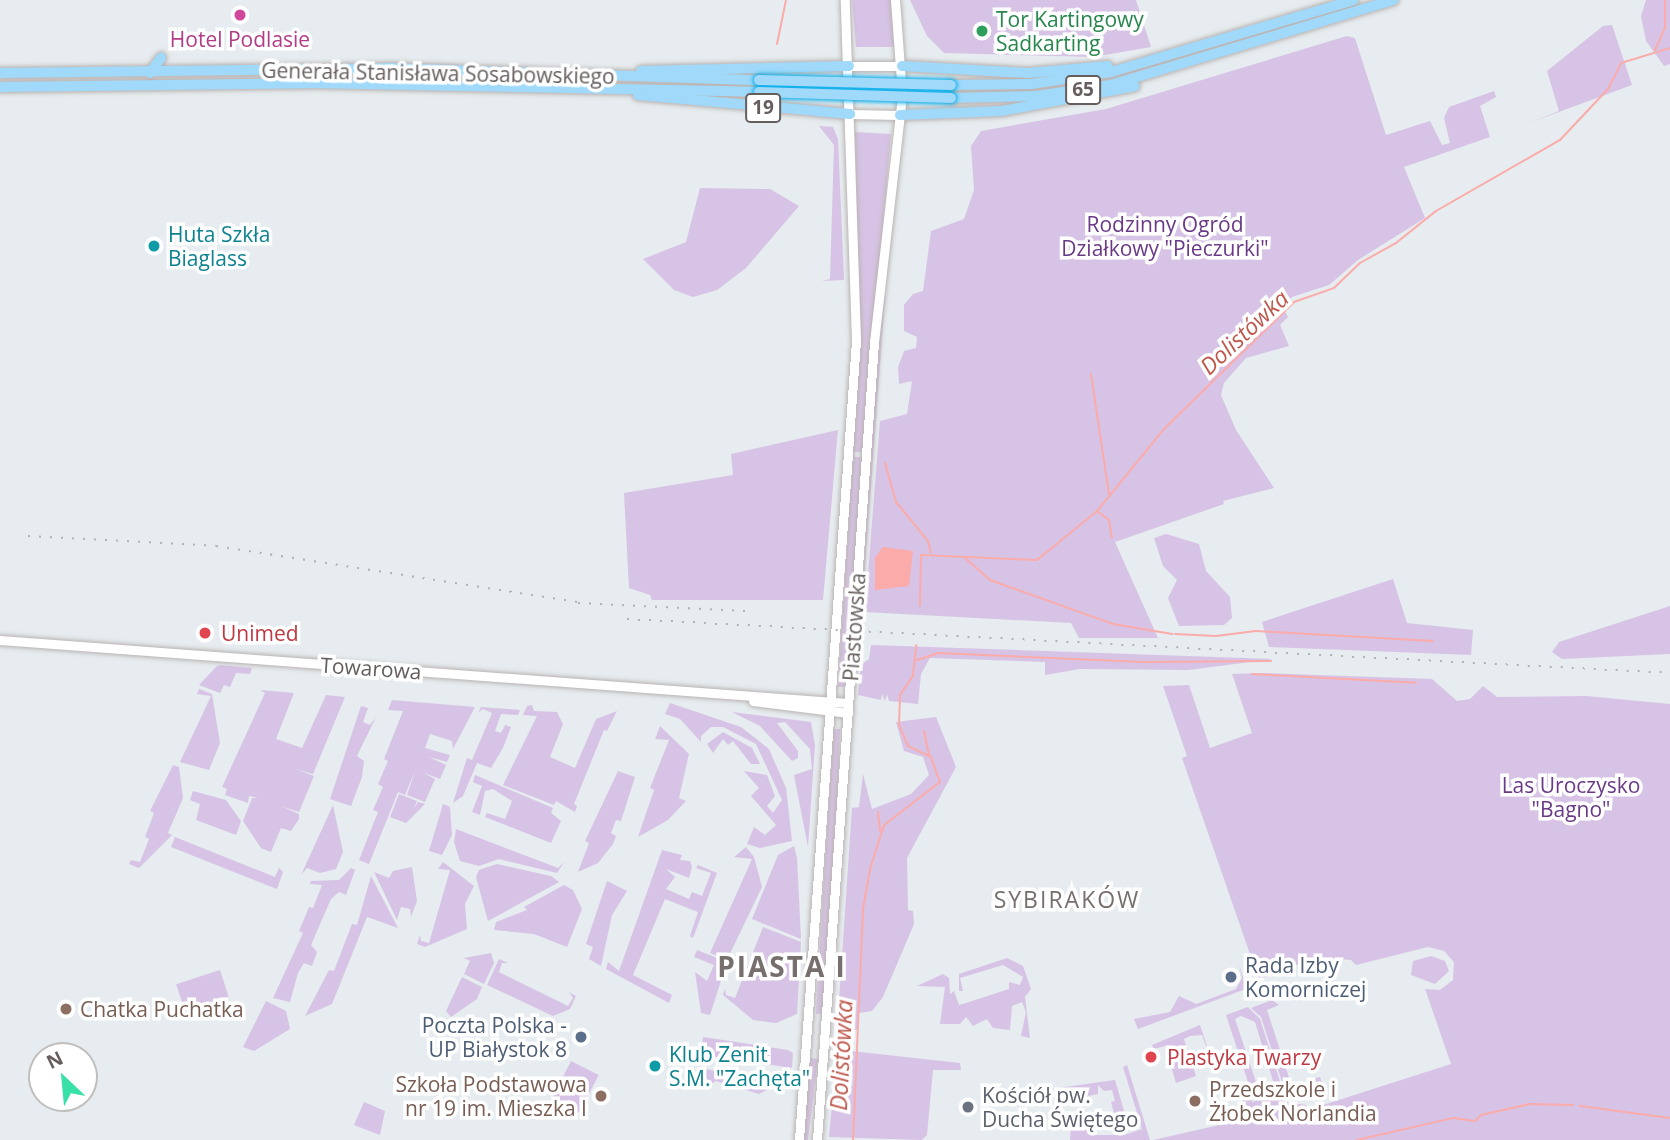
<!DOCTYPE html>
<html>
<head>
<meta charset="utf-8">
<style>
  body { margin:0 }
  #map { position:relative; width:1670px; height:1140px; overflow:hidden; background:#e6ecef; font-family:"Open Sans",sans-serif }
  div>[style] { position:absolute }
  [style*='--x'] { left:calc(var(--x)*1px); top:calc(var(--y)*1px); width:calc(var(--w)*1px); rotate:calc(var(--a)*1deg) }
  .green>* { inset:0; background:#d7c3e5; transform-origin:0 0 }
  .water>* { inset:0; background:#fbaba9 }
  .stream>* { height:2px; margin:-1px; padding:0 1px; transform-origin:1px; border-radius:1px; background:#fbaba9 }
  .roads { filter:drop-shadow(0 0 2px #bab3b2) drop-shadow(0 0 2px #bab3b2) }
  .secondary>* { height:9px; margin:-4.5px; padding:0 4.5px; transform-origin:4.5px; border-radius:4.5px; background:#fff }
  .trunk>* { height:10px; margin:-5px; padding:0 5px; transform-origin:5px; border-radius:5px; background:#a0d9fa }
  .rail>* { height:2px; margin-top:-1px; transform-origin:0; background:repeating-linear-gradient(90deg,#b3b2b2 0 2px,transparent 0 11px) }
  .bridges { filter:drop-shadow(0 0 2px #0baeea) drop-shadow(0 0 2px #0baeea) }
  .trunk-bridge>* { height:10px; margin:-5px; padding:0 5px; transform-origin:5px; border-radius:5px; background:#a0d9fa }
  .dots>* { width:19px; height:19px; translate:-50% -50%; box-sizing:border-box; border:4px solid #fff; border-radius:50% }
  span { translate:-50% -50%; white-space:nowrap; text-align:center; line-height:1.15; -webkit-text-stroke:7px #fff; paint-order:stroke }
  .shield-label span { padding:2px 5px; background:#fff; border:2px solid; border-radius:5px; -webkit-text-stroke-width:0 }
  .shield-label { font-size:19px; color:#655e5d; font-weight:700 }
  .leisure-label { font-size:21px; color:#27864d }
  .left { translate:0 -50%; text-align:left }
  .hotel-label { font-size:21px; color:#b23c85 }
  .street-label { font-size:21px; color:#655e5d }
  .park-label { font-size:21px; color:#6a3a87 }
  .culture-label { font-size:21px; color:#0d838f }
  .health-label { font-size:21px; color:#be3a42 }
  .service-label { font-size:21px; color:#4e5e75 }
  .right { translate:-100% -50%; text-align:right }
  .education-label { font-size:21px; color:#785e54 }
  .worship-label { font-size:21px; color:#5b616d }
  .water-label { font-size:23px; color:#be574c; font-style:italic }
  .neighbourhood-label { font-size:23px; color:#776f6e; letter-spacing:2px }
  .district-label { font-size:28px; color:#776f6e; font-weight:700; letter-spacing:2px }
  .north { position:absolute; left:28px; top:1042px; width:70px; height:70px; box-sizing:border-box; background:#fff; border:2px solid #c1bfbe; border-radius:50%; rotate:334deg; font-size:19px; font-weight:700; line-height:28px; text-align:center; color:#655e5d }
  .north::after { content:''; display:block; margin:auto; width:24px; height:32px; background:#39e1a8; clip-path:polygon(50% 0,100% 100%,50% 72%,0 100%) }
</style>
</head>
<body>
<div id="map">
  <div class="green">
    <div style="clip-path:polygon(852px 0,891px 0,898px 47px,856px 47px)"></div>
    <div style="clip-path:polygon(910px 0,1136px 0,1151px 47px,1093px 57px,944px 53px,927px 36px)"></div>
    <div style="clip-path:polygon(1646px 0,1670px 0,1670px 64px,1664px 66px,1646px 41px,1641px 16px)"></div>
    <div style="clip-path:polygon(1612px 25px,1632px 85px,1529px 123px,1559px 111px,1547px 71px,1603px 26px)"></div>
    <div style="clip-path:polygon(1347px 36px,1355px 38px,1386px 135px,1430px 121px,1442px 145px,1450px 143px,1444px 118px,1449px 107px,1494px 91px,1496px 97px,1480px 106px,1490px 137px,1404px 167px,1425px 218px,1358px 260px,1329px 285px,1292px 297px,1283px 308px,1288px 317px,1280px 325px,1289px 346px,1246px 358px,1224px 383px,1221px 395px,1236px 430px,1274px 488px,1223px 501px,1224px 504px,1115px 542px,1158px 638px,1079px 638px,1071px 623px,865px 612px,880px 421px,907px 414px,912px 381px,899px 384px,898px 367px,904px 351px,916px 348px,917px 337px,904px 331px,904px 305px,913px 294px,923px 291px,931px 231px,964px 219px,974px 190px,971px 146px,981px 131px,1106px 109px)"></div>
    <div style="clip-path:polygon(819px 126px,833px 127px,838px 139px,844px 280px,822px 281px,830px 279px,834px 145px)"></div>
    <div style="clip-path:polygon(855px 132px,891px 134px,863px 452px,854px 452px,854px 457px,863px 457px,845px 687px,838px 687px,860px 342px)"></div>
    <div style="clip-path:polygon(700px 188px,770px 189px,799px 206px,746px 268px,717px 290px,693px 297px,674px 290px,643px 259px,686px 242px)"></div>
    <div style="clip-path:polygon(885px 297px,861px 621px,860px 622px,882px 298px)"></div>
    <div style="clip-path:polygon(838px 430px,823px 600px,652px 600px,650px 595px,629px 588px,624px 493px,733px 475px,731px 454px)"></div>
    <div style="clip-path:polygon(1166px 534px,1199px 544px,1206px 571px,1230px 597px,1232px 618px,1224px 625px,1179px 626px,1168px 598px,1177px 580px,1163px 566px,1154px 538px)"></div>
    <div style="clip-path:polygon(1393px 579px,1407px 623px,1473px 630px,1471px 655px,1269px 647px,1262px 622px)"></div>
    <div style="clip-path:polygon(1670px 606px,1670px 654px,1562px 659px,1552px 652px,1559px 642px)"></div>
    <div style="clip-path:polygon(871px 645px,1273px 659px,1188px 670px,1080px 669px,1045px 675px,1045px 662px,930px 658px,921px 674px,918px 704px,889px 701px,887px 694px,885px 701px,882px 694px,881px 700px,858px 695px,861px 665px,869px 659px)"></div>
    <div style="clip-path:polygon(217px 666px,220px 665px,252px 668px,250px 674px,236px 673px,230px 687px,224px 685px,220px 693px,199px 685px)"></div>
    <div style="clip-path:polygon(evenodd,1263px 673px,1432px 679px,1457px 701px,1470px 699px,1483px 686px,1497px 697px,1586px 696px,1670px 704px,1670px 1140px,1153px 1140px,1237px 1121px,1245px 1111px,1239px 1085px,1248px 1082px,1226px 1015px,1248px 1007px,1260px 1019px,1286px 1100px,1283px 1109px,1288px 1102px,1317px 1107px,1451px 1064px,1425px 989px,1440px 990px,1453px 980px,1454px 962px,1444px 951px,1428px 947px,1356px 965px,1351px 960px,1316px 957px,1259px 980px,1182px 758px,1187px 756px,1163px 686px,1189px 685px,1210px 748px,1252px 733px,1232px 674px,1263px 673px,1241px 1016px,1255px 1022px,1277px 1094px,1252px 1102px,1247px 1089px,1257px 1085px,1235px 1019px,1241px 1016px)"></div>
    <div style="clip-path:polygon(199px 689px,212px 694px,220px 743px,209px 770px,180px 762px,211px 696px,197px 694px)"></div>
    <div style="clip-path:polygon(260px 690px,294px 693px,276px 739px,302px 748px,326px 695px,345px 697px,313px 774px,296px 769px,314px 776px,299px 812px,281px 806px,299px 814px,299px 819px,291px 831px,281px 828px,271px 852px,261px 848px,243px 821px,252px 798px,258px 798px,249px 796px,248px 803px,225px 795px,227px 789px,222px 787px,265px 693px)"></div>
    <div style="clip-path:polygon(392px 700px,475px 707px,453px 749px,452px 741px,430px 734px,425px 748px,450px 755px,447px 762px,429px 757px,446px 765px,440px 779px,422px 772px,435px 779px,425px 802px,407px 795px,415px 771px,405px 795px,398px 792px,369px 864px,359px 860px,378px 812px,373px 810px,383px 787px,378px 784px,388px 761px,384px 759px,403px 711px,388px 710px)"></div>
    <div style="clip-path:polygon(670px 703px,741px 727px,769px 749px,786px 788px,792px 841px,760px 848px,747px 844px,754px 827px,765px 835px,776px 825px,751px 796px,759px 788px,744px 771px,767px 775px,775px 796px,767px 806px,773px 813px,782px 800px,756px 744px,723px 727px,711px 727px,701px 736px,701px 742px,680px 719px,665px 714px)"></div>
    <div style="clip-path:polygon(532px 705px,534px 711px,557px 712px,563px 724px,550px 757px,575px 768px,596px 719px,617px 711px,607px 731px,604px 730px,574px 804px,577px 806px,575px 812px,556px 801px,554px 805px,503px 785px,537px 716px,523px 715px,527px 706px)"></div>
    <div style="clip-path:polygon(361px 706px,368px 708px,363px 722px,370px 725px,376px 717px,357px 756px,364px 761px,362px 777px,351px 806px,330px 799px)"></div>
    <div style="clip-path:polygon(481px 707px,520px 710px,518px 715px,501px 714px,495px 731px,501px 733px,505px 725px,511px 727px,503px 748px,491px 768px,477px 763px,463px 796px,453px 803px,467px 758px,472px 760px,492px 713px,483px 709px,478px 713px)"></div>
    <div style="clip-path:polygon(732px 712px,811px 722px,815px 745px,808px 847px,794px 775px,812px 769px,810px 749px,785px 722px,777px 723px,798px 751px,798px 758px,792px 761px,760px 726px)"></div>
    <div style="clip-path:polygon(936px 717px,956px 767px,907px 858px,908px 910px,913px 911px,914px 924px,883px 997px,872px 1011px,859px 1013px,858px 1030px,846px 1030px,845px 1019px,838px 1016px,852px 808px,859px 807px,863px 774px,872px 809px,911px 794px,929px 775px,923px 757px,904px 751px,896px 722px)"></div>
    <div style="clip-path:polygon(660px 726px,689px 754px,679px 798px,686px 801px,668px 820px,638px 837px,654px 790px,650px 788px,669px 740px,655px 739px)"></div>
    <div style="clip-path:polygon(833px 729px,840px 729px,836px 833px,824px 1014px,816px 1014px)"></div>
    <div style="clip-path:polygon(723px 732px,752px 748px,760px 764px,751px 764px,733px 741px,728px 745px,723px 739px,713px 753px,707px 744px)"></div>
    <div style="clip-path:polygon(173px 765px,179px 767px,183px 798px,168px 833px,172px 835px,139px 868px,129px 864px,131px 860px,140px 862px,149px 839px,145px 837px,154px 813px,150px 811px)"></div>
    <div style="clip-path:polygon(618px 771px,635px 777px,621px 821px,616px 820px,611px 833px,616px 836px,613px 844px,598px 863px,578px 872px,589px 843px,585px 841px)"></div>
    <div style="clip-path:polygon(475px 775px,553px 808px,551px 813px,561px 821px,551px 843px,485px 817px,487px 813px,505px 819px,512px 801px,493px 789px,485px 791px,480px 815px,472px 812px,482px 786px,473px 782px)"></div>
    <div style="clip-path:polygon(193px 791px,226px 800px,241px 821px,236px 835px,196px 820px,200px 804px,190px 800px)"></div>
    <div style="clip-path:polygon(399px 794px,417px 801px,414px 809px,418px 802px,425px 804px,406px 823px,390px 817px)"></div>
    <div style="clip-path:polygon(443px 804px,450px 807px,452px 835px,442px 855px,429px 851px)"></div>
    <div style="clip-path:polygon(333px 805px,343px 852px,336px 869px,320px 873px,307px 868px,301px 875px)"></div>
    <div style="clip-path:polygon(456px 829px,558px 868px,564px 862px,557px 873px,499px 859px,479px 866px,460px 861px,454px 842px)"></div>
    <div style="clip-path:polygon(175px 837px,275px 877px,279px 868px,283px 872px,277px 889px,171px 847px)"></div>
    <div style="clip-path:polygon(794px 846px,797px 858px,801px 939px,752px 919px,778px 855px)"></div>
    <div style="clip-path:polygon(746px 847px,754px 857px,762px 887px,727px 960px,710px 953px,752px 859px,734px 857px)"></div>
    <div style="clip-path:polygon(662px 850px,682px 855px,680px 860px,690px 861px,692px 867px,689px 878px,666px 869px,675px 877px,666px 889px,689px 899px,692px 892px,702px 896px,711px 873px,696px 868px,698px 865px,717px 873px,693px 938px,690px 936px,698px 912px,665px 899px,633px 975px,672px 995px,669px 1003px,606px 969px,608px 962px,619px 971px)"></div>
    <div style="clip-path:polygon(443px 862px,474px 886px,465px 904px,467px 929px,425px 947px,417px 944px,420px 935px,421px 941px,429px 943px,450px 870px,438px 869px)"></div>
    <div style="clip-path:polygon(497px 864px,551px 876px,559px 882px,488px 921px,476px 877px,479px 870px)"></div>
    <div style="clip-path:polygon(412px 867px,417px 901px,411px 917px,410px 909px,401px 907px,397px 920px,374px 872px,389px 878px,393px 871px)"></div>
    <div style="clip-path:polygon(351px 868px,355px 870px,346px 895px,339px 892px,331px 899px,311px 945px,317px 952px,312px 966px,304px 963px,298px 973px,290px 1002px,273px 998px,303px 933px,299px 931px,309px 907px,313px 908px,322px 885px,310px 884px,311px 881px,339px 880px)"></div>
    <div style="clip-path:polygon(371px 876px,398px 928px,367px 917px,332px 1004px,305px 1016px,329px 970px,334px 971px,352px 924px,357px 925px)"></div>
    <div style="clip-path:polygon(607px 881px,627px 891px,612px 915px,601px 966px,589px 959px,593px 947px,586px 944px)"></div>
    <div style="clip-path:polygon(564px 885px,573px 890px,582px 909px,567px 947px,534px 934px,494px 930px,496px 922px,527px 910px,524px 907px)"></div>
    <div style="clip-path:polygon(763px 927px,801px 942px,797px 1014px,776px 1023px,753px 1020px,723px 995px,725px 989px,726px 995px,735px 998px)"></div>
    <div style="clip-path:polygon(697px 950px,727px 962px,710px 1015px,701px 1013px,695px 972px,707px 981px,714px 965px,694px 957px)"></div>
    <div style="clip-path:polygon(491px 953px,494px 963px,484px 984px,464px 974px,470px 961px,464px 958px)"></div>
    <div style="clip-path:polygon(1431px 956px,1445px 961px,1449px 971px,1435px 984px,1411px 975px,1413px 961px)"></div>
    <div style="clip-path:polygon(1007px 958px,1023px 966px,1031px 989px,1025px 997px,1030px 1038px,1021px 1036px,1026px 1012px,1022px 1002px,1012px 1006px,1010px 1030px,993px 1028px,987px 1019px,973px 1026px,966px 1017px,960px 1024px,940px 1024px,945px 987px,917px 986px,943px 974px,949px 978px,950px 994px,954px 991px,959px 1005px,969px 1002px,1009px 989px,1009px 982px,1020px 985px,1023px 977px,1003px 965px,960px 978px,963px 991px,959px 991px,959px 974px)"></div>
    <div style="clip-path:polygon(499px 959px,508px 963px,502px 963px,499px 972px,568px 1006px,573px 998px,569px 992px,576px 996px,570px 1009px,553px 1016px,487px 985px)"></div>
    <div style="clip-path:polygon(1239px 965px,1246px 986px,1243px 990px,1138px 1029px,1134px 1019px,1170px 1012px,1179px 996px,1196px 1004px,1236px 989px,1242px 978px)"></div>
    <div style="left:220px;top:970px;width:28px;height:46px;rotate:72deg"></div>
    <div style="clip-path:polygon(462px 977px,482px 987px,477px 999px,451px 1017px,446px 1011px)"></div>
    <div style="clip-path:polygon(1272px 1000px,1279px 1005px,1267px 1010px,1294px 1093px,1317px 1086px,1315px 1078px,1320px 1077px,1324px 1088px,1287px 1097px,1261px 1017px,1251px 1008px)"></div>
    <div style="clip-path:polygon(266px 1001px,286px 1011px,290px 1029px,254px 1051px,243px 1047px)"></div>
    <div style="clip-path:polygon(1200px 1025px,1215px 1070px,1202px 1035px,1190px 1036px,1184px 1039px,1196px 1076px,1176px 1083px,1165px 1046px,1154px 1049px,1152px 1045px)"></div>
    <div style="clip-path:polygon(703px 1037px,788px 1050px,793px 1053px,792px 1068px,703px 1055px,710px 1048px,702px 1046px)"></div>
    <div style="clip-path:polygon(842px 1050px,960px 1063px,961px 1070px,933px 1070px,927px 1135px,922px 1140px,829px 1137px,836px 1063px)"></div>
    <div style="clip-path:polygon(700px 1057px,707px 1058px,701px 1068px,776px 1083px,778px 1074px,774px 1070px,780px 1071px,778px 1084px,759px 1094px,716px 1081px,711px 1084px,698px 1067px)"></div>
    <div style="left:810px;top:1058px;width:8px;height:82px;rotate:7deg"></div>
    <div style="left:571px;top:1061px;width:31px;height:42px;rotate:27deg"></div>
    <div style="clip-path:polygon(1127px 1065px,1150px 1140px,1070px 1140px,1071px 1128px,1083px 1126px,1081px 1119px,1114px 1113px,1111px 1102px,1115px 1101px,1112px 1090px,1104px 1091px,1098px 1085px,1098px 1094px,1079px 1098px,1086px 1094px,1085px 1091px,1064px 1100px,1063px 1124px,1054px 1124px,1058px 1088px,1115px 1080px,1127px 1121px,1090px 1123px,1090px 1135px,1124px 1135px,1142px 1129px,1123px 1067px)"></div>
    <div style="clip-path:polygon(364px 1102px,385px 1111px,380px 1135px,354px 1125px)"></div>
  </div>
  <div class="water">
    <div style="clip-path:polygon(883px 547px,913px 551px,909px 586px,875px 590px,875px 558px)"></div>
  </div>
  <div class="stream">
    <div style="--x:777;--y:44;--w:45;--a:-78.4"></div>
    <div style="--x:1655;--y:50;--w:24;--a:-66"></div>
    <div style="--x:1665;--y:28;--w:28;--a:-90"></div>
    <div style="--x:1091;--y:374;--w:121;--a:81.5"></div>
    <div style="--x:885;--y:463;--w:41;--a:74.2"></div>
    <div style="--x:896;--y:502;--w:50;--a:50.6"></div>
    <div style="--x:928;--y:541;--w:12;--a:76"></div>
    <div style="--x:1097;--y:511;--w:15;--a:37"></div>
    <div style="--x:1109;--y:520;--w:18;--a:81"></div>
    <div style="--x:966;--y:559;--w:32;--a:41"></div>
    <div style="--x:990;--y:580;--w:131;--a:19.7"></div>
    <div style="--x:1113;--y:624;--w:60;--a:9.6"></div>
    <div style="--x:920;--y:606;--w:51;--a:-88.9"></div>
    <div style="--x:921;--y:555;--w:116;--a:2.5"></div>
    <div style="--x:1037;--y:560;--w:77;--a:-39.2"></div>
    <div style="--x:1097;--y:511;--w:107;--a:-50.7"></div>
    <div style="--x:1165;--y:428;--w:180;--a:-44.3"></div>
    <div style="--x:1294;--y:302;--w:42;--a:-19.3"></div>
    <div style="--x:1334;--y:288;--w:36;--a:-44"></div>
    <div style="--x:1360;--y:263;--w:41;--a:-29.1"></div>
    <div style="--x:1396;--y:243;--w:51;--a:-38.7"></div>
    <div style="--x:1436;--y:211;--w:143;--a:-29.8"></div>
    <div style="--x:1560;--y:140;--w:70;--a:-46.7"></div>
    <div style="--x:1608;--y:89;--w:29;--a:-63"></div>
    <div style="--x:1621;--y:63;--w:51;--a:-17"></div>
    <div style="--x:1175;--y:634;--w:41;--a:2.8"></div>
    <div style="--x:1216;--y:636;--w:40;--a:-7.1"></div>
    <div style="--x:1256;--y:631;--w:177;--a:3.2"></div>
    <div style="--x:917;--y:660;--w:22;--a:-18"></div>
    <div style="--x:938;--y:653;--w:206;--a:2.5"></div>
    <div style="--x:1144;--y:662;--w:127;--a:-0.5"></div>
    <div style="--x:1252;--y:674;--w:164;--a:3.1"></div>
    <div style="--x:924;--y:731;--w:24;--a:78"></div>
    <div style="--x:878;--y:812;--w:19;--a:84"></div>
    <div style="--x:1580;--y:1106;--w:91;--a:7.6"></div>
    <div style="--x:853;--y:1140;--w:231;--a:-87.5"></div>
    <div style="--x:863;--y:909;--w:41;--a:-80.1"></div>
    <div style="--x:870;--y:869;--w:46;--a:-72.3"></div>
    <div style="--x:884;--y:825;--w:71;--a:-37.5"></div>
    <div style="--x:940;--y:782;--w:27;--a:-110"></div>
    <div style="--x:931;--y:757;--w:25;--a:-154"></div>
    <div style="--x:908;--y:746;--w:23;--a:-113"></div>
    <div style="--x:899;--y:725;--w:30;--a:-88"></div>
    <div style="--x:900;--y:695;--w:23;--a:-56"></div>
    <div style="--x:913;--y:676;--w:31;--a:-84"></div>
    <div style="--x:1357;--y:1140;--w:98;--a:-12.9"></div>
    <div style="--x:1453;--y:1118;--w:22;--a:8"></div>
    <div style="--x:1475;--y:1121;--w:8;--a:-45"></div>
    <div style="--x:1481;--y:1115;--w:50;--a:-12.7"></div>
    <div style="--x:1530;--y:1104;--w:43;--a:1.3"></div>
  </div>
  <div class="roads">
    <div class="secondary">
      <div style="--x:849;--y:66;--w:53;--a:0"></div>
      <div style="--x:850;--y:114;--w:50;--a:1.1"></div>
      <div style="--x:0;--y:640;--w:850;--a:4.25"></div>
      <div style="--x:753;--y:701;--w:96;--a:7.2"></div>
      <div style="--x:799;--y:1140;--w:802;--a:-85.92"></div>
      <div style="--x:856;--y:340;--w:340;--a:-91.9"></div>
      <div style="--x:817;--y:1140;--w:800;--a:-85.91"></div>
      <div style="--x:874;--y:342;--w:249;--a:-83.5"></div>
      <div style="--x:902;--y:95;--w:95;--a:-94.2"></div>
    </div>
    <div class="trunk">
      <div style="--x:902;--y:66;--w:126;--a:3.2"></div>
      <div style="--x:1028;--y:73;--w:80;--a:-5"></div>
      <div style="--x:641;--y:71;--w:208;--a:-1.4"></div>
      <div style="--x:0;--y:73;--w:389;--a:-0.7"></div>
      <div style="--x:389;--y:68;--w:370;--a:1.9"></div>
      <div style="--x:150;--y:73;--w:19;--a:-54"></div>
      <div style="--x:951;--y:85;--w:80;--a:-0.7"></div>
      <div style="--x:1031;--y:84;--w:81;--a:-8.5"></div>
      <div style="--x:1111;--y:72;--w:253;--a:-16.5"></div>
      <div style="--x:0;--y:87;--w:309;--a:-0.7"></div>
      <div style="--x:309;--y:83;--w:450;--a:1.1"></div>
      <div style="--x:638;--y:95;--w:213;--a:5.1"></div>
      <div style="--x:951;--y:98;--w:85;--a:-1.3"></div>
      <div style="--x:1036;--y:96;--w:75;--a:-8.5"></div>
      <div style="--x:1110;--y:85;--w:296;--a:-16.7"></div>
      <div style="--x:900;--y:115;--w:102;--a:-2.2"></div>
      <div style="--x:1002;--y:111;--w:135;--a:-10.6"></div>
    </div>
  </div>
  <div class="rail">
    <div style="--x:28;--y:536;--w:188;--a:3"></div>
    <div style="--x:216;--y:546;--w:374;--a:8.8"></div>
    <div style="--x:578;--y:603;--w:168;--a:2.7"></div>
    <div style="--x:627;--y:619;--w:1044;--a:2.96"></div>
  </div>
  <div class="bridges">
    <div class="trunk-bridge">
      <div style="--x:759;--y:80;--w:192;--a:1.5"></div>
      <div style="--x:759;--y:92;--w:192;--a:1.8"></div>
    </div>
  </div>
  <div class="dots">
    <div style="left:240px;top:15px;background:#d1479c"></div>
    <div style="left:982px;top:31px;background:#2e9e5b"></div>
    <div style="left:154px;top:246px;background:#0f9aa8"></div>
    <div style="left:205px;top:633px;background:#e0444e"></div>
    <div style="left:1231px;top:977px;background:#5c6f8a"></div>
    <div style="left:66px;top:1009px;background:#8d6e63"></div>
    <div style="left:581px;top:1037px;background:#5c6f8a"></div>
    <div style="left:1151px;top:1057px;background:#e0444e"></div>
    <div style="left:655px;top:1066px;background:#0f9aa8"></div>
    <div style="left:601px;top:1096px;background:#8d6e63"></div>
    <div style="left:1195px;top:1101px;background:#8d6e63"></div>
    <div style="left:968px;top:1107px;background:#6b7280"></div>
  </div>
  <div class="shield-label">
    <span style="left:1083px;top:90px">65</span>
    <span style="left:763px;top:108px">19</span>
  </div>
  <div class="leisure-label">
    <span class="left" style="left:996px;top:31px">Tor Kartingowy<br>Sadkarting</span>
  </div>
  <div class="hotel-label">
    <span style="left:240px;top:39px">Hotel Podlasie</span>
  </div>
  <div class="street-label">
    <span style="left:438px;top:73px;rotate:1deg">Generała Stanisława Sosabowskiego</span>
    <span style="left:854px;top:627px;rotate:-86deg">Piastowska</span>
    <span style="left:371px;top:668px;rotate:4deg">Towarowa</span>
  </div>
  <div class="park-label">
    <span style="left:1165px;top:236px">Rodzinny Ogród<br>Działkowy "Pieczurki"</span>
    <span style="left:1571px;top:797px">Las Uroczysko<br>"Bagno"</span>
  </div>
  <div class="culture-label">
    <span class="left" style="left:168px;top:246px">Huta Szkła<br>Biaglass</span>
    <span class="left" style="left:669px;top:1066px">Klub Zenit<br>S.M. "Zachęta"</span>
  </div>
  <div class="health-label">
    <span class="left" style="left:221px;top:633px">Unimed</span>
    <span class="left" style="left:1167px;top:1057px">Plastyka Twarzy</span>
  </div>
  <div class="service-label">
    <span class="left" style="left:1245px;top:977px">Rada Izby<br>Komorniczej</span>
    <span class="right" style="left:567px;top:1037px">Poczta Polska -<br>UP Białystok 8</span>
  </div>
  <div class="education-label">
    <span class="left" style="left:80px;top:1009px">Chatka Puchatka</span>
    <span class="right" style="left:587px;top:1096px">Szkoła Podstawowa<br>nr 19 im. Mieszka I</span>
    <span class="left" style="left:1209px;top:1101px">Przedszkole i<br>Żłobek Norlandia</span>
  </div>
  <div class="worship-label">
    <span class="left" style="left:982px;top:1107px">Kościół pw.<br>Ducha Świętego</span>
  </div>
  <div class="water-label">
    <span style="left:1244px;top:332px;rotate:-43deg">Dolistówka</span>
    <span style="left:841px;top:1055px;rotate:-87deg">Dolistówka</span>
  </div>
  <div class="neighbourhood-label">
    <span style="left:1067px;top:899px">SYBIRAKÓW</span>
  </div>
  <div class="district-label">
    <span style="left:782px;top:966px">PIASTA I</span>
  </div>
  <div class="north">N</div>
</div>
</body>
</html>
